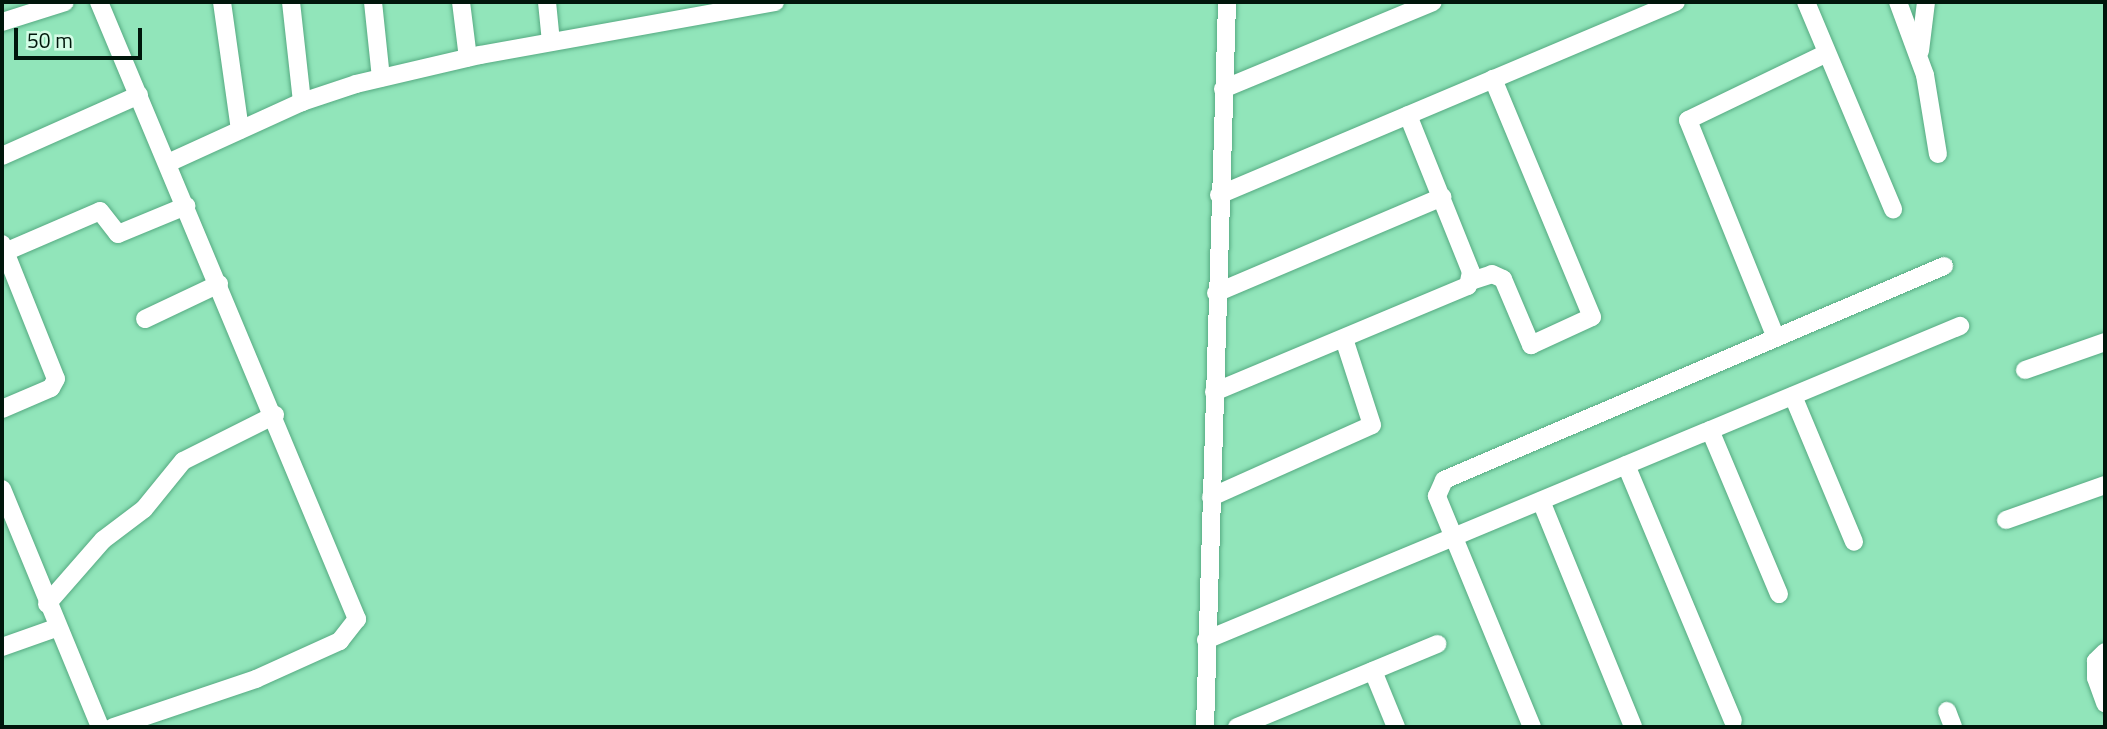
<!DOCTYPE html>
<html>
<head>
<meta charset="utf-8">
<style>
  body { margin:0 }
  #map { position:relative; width:2107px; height:729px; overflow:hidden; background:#91e5ba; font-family:"Titillium Web",sans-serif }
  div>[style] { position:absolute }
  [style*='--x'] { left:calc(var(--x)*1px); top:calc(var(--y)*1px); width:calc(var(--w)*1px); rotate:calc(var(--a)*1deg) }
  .roads { filter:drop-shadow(0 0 2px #56aa82) drop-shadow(0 0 2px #56aa82) }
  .minor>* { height:18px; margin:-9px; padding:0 9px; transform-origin:9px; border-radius:9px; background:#fff }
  span { translate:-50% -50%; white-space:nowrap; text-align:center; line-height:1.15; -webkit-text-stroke:6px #d4fce6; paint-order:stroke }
  .frame { position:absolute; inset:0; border:4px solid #00160b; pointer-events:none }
  .scale { position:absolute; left:14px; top:28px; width:128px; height:32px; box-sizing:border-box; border:4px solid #00160b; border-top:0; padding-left:9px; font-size:21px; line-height:24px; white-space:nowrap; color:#00160b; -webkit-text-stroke:5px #d4fce6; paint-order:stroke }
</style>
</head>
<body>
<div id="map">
  <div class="roads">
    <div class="minor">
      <div style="--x:99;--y:2;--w:669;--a:67.31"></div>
      <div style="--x:357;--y:619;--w:28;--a:128"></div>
      <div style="--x:340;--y:641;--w:92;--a:155.7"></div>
      <div style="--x:256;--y:679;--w:151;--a:161.4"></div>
      <div style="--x:222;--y:2;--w:129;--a:82"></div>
      <div style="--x:291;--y:2;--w:101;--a:83.7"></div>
      <div style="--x:373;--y:2;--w:76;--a:84"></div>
      <div style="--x:461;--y:2;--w:56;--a:82.9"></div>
      <div style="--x:547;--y:2;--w:40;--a:84.3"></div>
      <div style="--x:1806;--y:2;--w:225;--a:67.2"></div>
      <div style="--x:1898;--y:2;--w:78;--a:69.7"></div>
      <div style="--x:1925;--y:75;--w:80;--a:80.7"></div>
      <div style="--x:2;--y:22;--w:66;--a:-17.6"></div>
      <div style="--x:1920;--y:51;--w:49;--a:-83"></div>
      <div style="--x:1223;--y:89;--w:227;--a:-22.5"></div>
      <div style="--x:2;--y:156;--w:150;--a:-24"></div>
      <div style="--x:168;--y:163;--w:147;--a:-24.5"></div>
      <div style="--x:302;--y:102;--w:57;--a:-18.4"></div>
      <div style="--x:356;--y:84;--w:127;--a:-13.2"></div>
      <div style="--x:480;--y:55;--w:300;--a:-10.2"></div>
      <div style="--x:1219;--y:195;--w:496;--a:-22.9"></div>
      <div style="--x:2;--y:244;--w:145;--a:68.2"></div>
      <div style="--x:56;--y:379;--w:10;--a:119"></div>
      <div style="--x:51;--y:388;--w:53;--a:156.8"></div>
      <div style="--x:5;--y:252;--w:103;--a:-23.3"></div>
      <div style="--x:100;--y:211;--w:29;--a:52"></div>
      <div style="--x:118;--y:234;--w:74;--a:-22.4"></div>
      <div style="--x:1471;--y:281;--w:22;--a:-18"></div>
      <div style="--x:1492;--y:274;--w:12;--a:24"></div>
      <div style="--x:1503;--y:279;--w:72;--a:67"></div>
      <div style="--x:1531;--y:345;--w:67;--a:-24.7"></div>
      <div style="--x:1592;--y:317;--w:258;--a:-112.6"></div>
      <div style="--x:1216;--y:293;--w:246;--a:-23"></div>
      <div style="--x:145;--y:319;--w:82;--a:-25.3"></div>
      <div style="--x:1776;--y:338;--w:235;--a:-112"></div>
      <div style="--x:1688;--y:120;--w:154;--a:-25.7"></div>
      <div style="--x:2025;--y:370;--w:85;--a:-19.3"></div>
      <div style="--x:1214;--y:392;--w:275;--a:-22.7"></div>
      <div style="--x:1468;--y:286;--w:14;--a:-78"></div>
      <div style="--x:1471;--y:272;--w:169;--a:-111.9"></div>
      <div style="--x:1793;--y:396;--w:158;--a:67.3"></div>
      <div style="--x:1710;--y:430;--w:178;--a:67.2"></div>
      <div style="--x:1626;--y:465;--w:277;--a:67.3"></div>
      <div style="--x:2;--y:489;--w:257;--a:67.6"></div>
      <div style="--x:1211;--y:497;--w:176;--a:-24.1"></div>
      <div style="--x:1372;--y:425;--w:90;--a:-108"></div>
      <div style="--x:1541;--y:501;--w:244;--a:67.8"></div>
      <div style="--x:2006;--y:520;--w:105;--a:-19.5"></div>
      <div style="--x:47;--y:604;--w:85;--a:-48.8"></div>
      <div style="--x:103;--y:540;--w:51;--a:-37.1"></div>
      <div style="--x:144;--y:509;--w:62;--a:-50.9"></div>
      <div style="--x:183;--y:461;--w:103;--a:-26.6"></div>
      <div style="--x:1206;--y:640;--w:817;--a:-22.61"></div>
      <div style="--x:2;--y:647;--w:57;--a:-19.4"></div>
      <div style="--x:2105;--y:652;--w:13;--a:135"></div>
      <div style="--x:2096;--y:661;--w:17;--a:90"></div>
      <div style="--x:2096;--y:678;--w:27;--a:70"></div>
      <div style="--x:1373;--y:671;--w:61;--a:67.7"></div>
      <div style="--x:1947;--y:711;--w:17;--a:69"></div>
      <div style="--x:1205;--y:727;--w:725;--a:-88.26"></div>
      <div style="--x:1237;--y:727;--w:217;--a:-22.5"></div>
      <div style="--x:1532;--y:727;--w:250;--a:-112.4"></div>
      <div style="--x:1437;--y:496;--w:17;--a:-66"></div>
      <div style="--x:1444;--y:480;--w:544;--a:-23.17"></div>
    </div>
  </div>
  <div class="frame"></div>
  <div class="scale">50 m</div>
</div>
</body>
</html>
